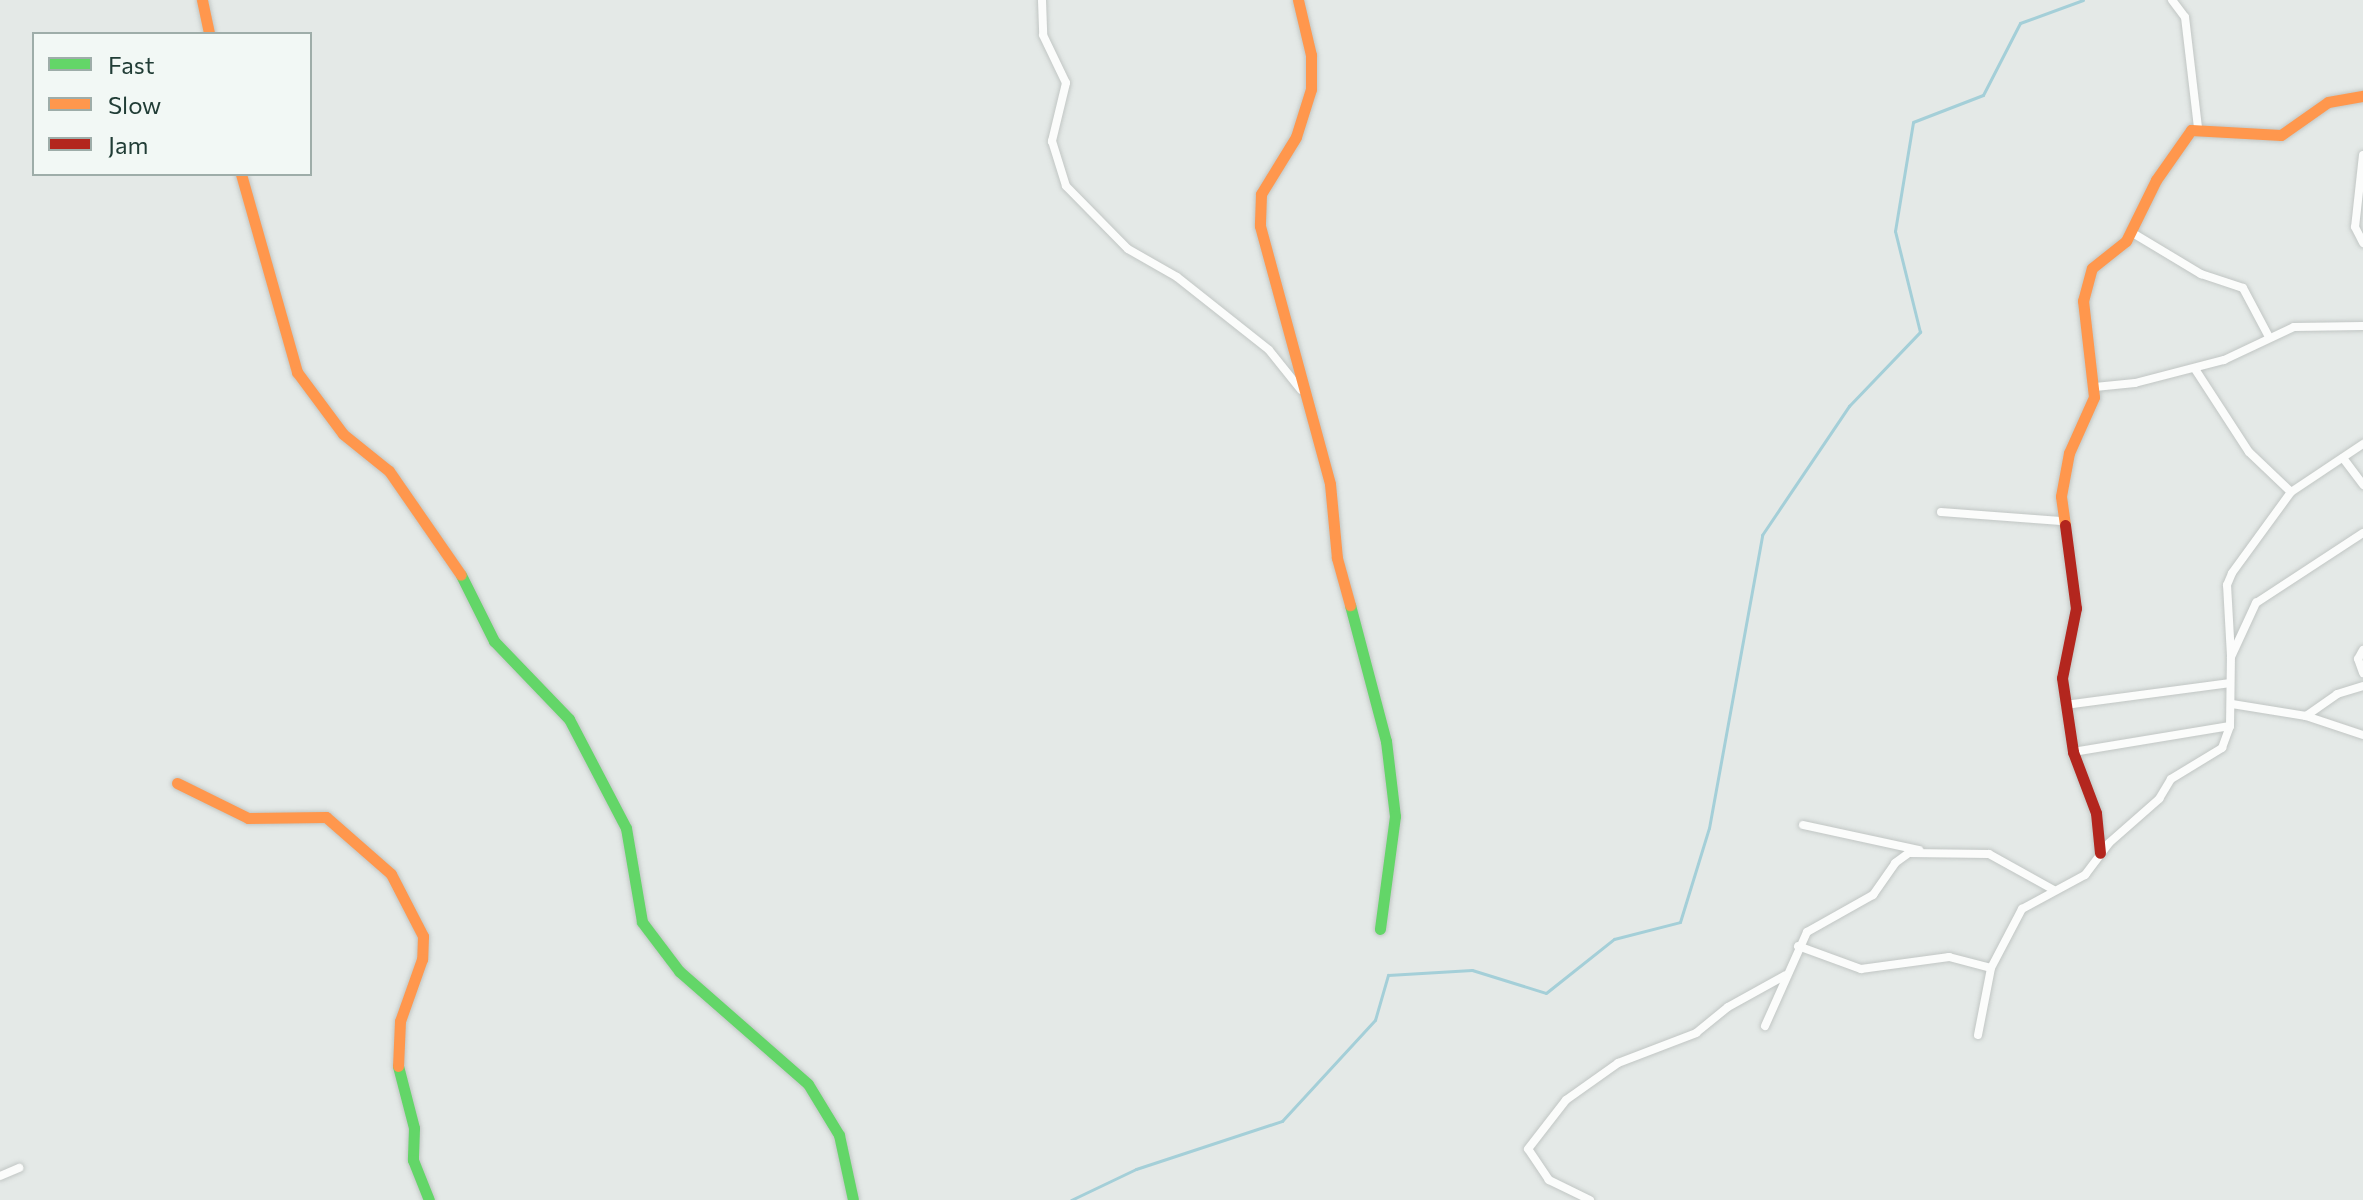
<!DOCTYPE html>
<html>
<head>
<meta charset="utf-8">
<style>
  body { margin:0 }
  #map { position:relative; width:2363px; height:1200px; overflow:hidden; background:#e4e9e7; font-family:Commissioner,sans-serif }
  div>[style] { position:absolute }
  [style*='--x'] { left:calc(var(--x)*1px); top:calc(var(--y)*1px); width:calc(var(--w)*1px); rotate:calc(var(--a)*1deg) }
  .stream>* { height:3px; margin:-1.5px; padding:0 1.5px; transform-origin:1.5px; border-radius:1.5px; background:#a4cfd8 }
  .roads { filter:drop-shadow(0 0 2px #c1c6c4) drop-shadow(0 0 2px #c1c6c4) }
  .street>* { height:8px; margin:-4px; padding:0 4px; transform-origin:4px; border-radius:4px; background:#fbfcfb }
  .fast>* { height:11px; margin:-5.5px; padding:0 5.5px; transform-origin:5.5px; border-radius:5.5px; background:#63d668 }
  .slow>* { height:11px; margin:-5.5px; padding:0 5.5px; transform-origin:5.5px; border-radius:5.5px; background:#ff974d }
  .jam>* { height:11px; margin:-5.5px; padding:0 5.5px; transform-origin:5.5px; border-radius:5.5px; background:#b3261e }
  span { translate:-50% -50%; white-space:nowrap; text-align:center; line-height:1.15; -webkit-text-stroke:8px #f2f8f5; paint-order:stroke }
  .legend { position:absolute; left:32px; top:32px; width:280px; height:144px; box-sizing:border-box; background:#f2f8f5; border:2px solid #9eada9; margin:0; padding:10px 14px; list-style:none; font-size:24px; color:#213d36 }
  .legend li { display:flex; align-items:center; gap:16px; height:40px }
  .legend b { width:40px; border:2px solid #9eada9 }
</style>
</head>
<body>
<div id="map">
  <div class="stream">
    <div style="--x:1071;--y:1200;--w:72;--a:-25.5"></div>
    <div style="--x:1136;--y:1169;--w:154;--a:-18.2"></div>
    <div style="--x:1282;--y:1121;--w:137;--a:-47.4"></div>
    <div style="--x:1375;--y:1020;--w:47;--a:-73.9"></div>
    <div style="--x:1388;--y:975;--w:84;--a:-3.4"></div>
    <div style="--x:1472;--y:970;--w:77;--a:17.3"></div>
    <div style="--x:1546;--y:993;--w:87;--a:-38.5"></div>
    <div style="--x:1614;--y:939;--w:68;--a:-14.4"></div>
    <div style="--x:1680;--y:922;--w:98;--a:-72.9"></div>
    <div style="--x:1709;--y:828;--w:298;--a:-79.7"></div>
    <div style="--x:1762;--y:535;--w:156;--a:-56"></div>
    <div style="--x:1849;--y:406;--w:103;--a:-46.2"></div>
    <div style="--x:1920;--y:332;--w:104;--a:-103.9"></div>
    <div style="--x:1895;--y:231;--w:110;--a:-80.6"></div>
    <div style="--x:1913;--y:122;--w:75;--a:-21.1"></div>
    <div style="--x:1983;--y:95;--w:81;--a:-62.8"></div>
    <div style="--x:2020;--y:23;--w:67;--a:-20.1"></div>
  </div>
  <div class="roads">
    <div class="street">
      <div style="--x:1042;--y:0;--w:35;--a:88"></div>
      <div style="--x:1043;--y:35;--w:53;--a:64.4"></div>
      <div style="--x:1066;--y:83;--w:60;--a:103.6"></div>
      <div style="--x:1052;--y:141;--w:47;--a:72.7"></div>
      <div style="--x:1066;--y:186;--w:88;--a:45.5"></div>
      <div style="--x:1128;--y:249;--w:56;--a:29.7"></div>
      <div style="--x:1177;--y:277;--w:117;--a:38.4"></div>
      <div style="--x:1269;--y:350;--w:51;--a:51.3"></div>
      <div style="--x:2172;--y:0;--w:21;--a:53"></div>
      <div style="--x:2185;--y:17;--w:112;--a:83.3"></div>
      <div style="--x:2363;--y:155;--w:72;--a:96.3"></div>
      <div style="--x:2355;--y:227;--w:18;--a:63"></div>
      <div style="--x:2131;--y:232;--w:82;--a:31"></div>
      <div style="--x:2201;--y:274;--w:44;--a:18.4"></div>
      <div style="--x:2243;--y:288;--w:55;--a:62"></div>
      <div style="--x:2195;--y:369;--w:99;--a:57"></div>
      <div style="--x:2249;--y:452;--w:58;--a:43.6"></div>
      <div style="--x:2095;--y:387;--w:40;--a:-5.7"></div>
      <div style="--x:2135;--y:383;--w:92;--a:-14.5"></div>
      <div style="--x:2224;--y:360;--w:77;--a:-25.2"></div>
      <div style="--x:2294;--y:327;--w:69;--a:-0.8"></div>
      <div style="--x:2343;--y:458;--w:34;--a:53"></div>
      <div style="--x:1941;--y:512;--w:120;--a:4.3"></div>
      <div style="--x:2363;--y:650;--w:10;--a:119"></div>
      <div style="--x:2358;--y:659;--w:15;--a:70"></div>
      <div style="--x:2231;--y:656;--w:71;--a:-93.2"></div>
      <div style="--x:2227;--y:585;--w:13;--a:-67"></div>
      <div style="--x:2232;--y:573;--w:100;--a:-53.9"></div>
      <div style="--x:2291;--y:492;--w:87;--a:-33.7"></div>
      <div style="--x:2232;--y:704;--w:75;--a:9.2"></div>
      <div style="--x:2306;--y:716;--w:60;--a:18.4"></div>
      <div style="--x:2065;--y:705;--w:165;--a:-7.6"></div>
      <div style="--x:2306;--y:716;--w:38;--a:-35"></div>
      <div style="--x:2337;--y:694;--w:27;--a:-17"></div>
      <div style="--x:2073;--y:752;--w:159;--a:-9.4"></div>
      <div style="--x:1803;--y:825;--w:119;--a:12.2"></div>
      <div style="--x:1798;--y:946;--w:67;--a:20.1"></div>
      <div style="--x:1861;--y:969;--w:89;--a:-7.8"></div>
      <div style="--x:1949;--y:957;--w:43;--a:14.7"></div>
      <div style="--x:1765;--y:1026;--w:103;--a:-65.9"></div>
      <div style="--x:1807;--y:932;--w:76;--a:-29.3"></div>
      <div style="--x:1873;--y:895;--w:39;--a:-55"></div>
      <div style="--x:1895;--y:863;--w:17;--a:-36"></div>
      <div style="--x:1909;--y:853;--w:80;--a:0.7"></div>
      <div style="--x:1989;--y:854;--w:74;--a:29"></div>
      <div style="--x:1978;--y:1035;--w:68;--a:-79"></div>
      <div style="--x:1991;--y:968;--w:67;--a:-62.3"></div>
      <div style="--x:2022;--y:909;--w:72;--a:-28.4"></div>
      <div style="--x:2085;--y:875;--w:40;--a:-53"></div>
      <div style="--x:2109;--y:843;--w:67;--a:-41.3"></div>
      <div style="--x:2159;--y:799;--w:23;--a:-59"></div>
      <div style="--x:2171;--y:779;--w:60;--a:-31.3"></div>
      <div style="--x:2222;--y:748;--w:23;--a:-70"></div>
      <div style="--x:2230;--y:726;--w:69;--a:-89.2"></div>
      <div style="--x:2231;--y:657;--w:60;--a:-65.2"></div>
      <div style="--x:2256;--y:603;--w:128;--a:-33.2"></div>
      <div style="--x:0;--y:1176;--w:21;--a:-23"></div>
      <div style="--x:1590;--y:1200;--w:46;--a:-154"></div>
      <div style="--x:1549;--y:1180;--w:37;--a:-124"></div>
      <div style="--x:1528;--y:1149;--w:62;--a:-52.2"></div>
      <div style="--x:1566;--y:1100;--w:64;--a:-35.4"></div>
      <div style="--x:1618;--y:1063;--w:84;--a:-21"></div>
      <div style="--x:1696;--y:1033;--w:41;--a:-39.1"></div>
      <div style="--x:1728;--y:1007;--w:66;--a:-28.9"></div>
    </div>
    <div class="fast">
      <div style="--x:461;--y:575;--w:74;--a:63.4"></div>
      <div style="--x:494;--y:641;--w:108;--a:46.1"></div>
      <div style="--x:569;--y:719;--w:123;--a:62.4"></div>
      <div style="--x:626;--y:828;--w:95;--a:80.3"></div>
      <div style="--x:642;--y:922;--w:61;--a:52.9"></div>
      <div style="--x:679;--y:971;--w:171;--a:41.2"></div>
      <div style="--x:808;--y:1084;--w:60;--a:58.7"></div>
      <div style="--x:839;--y:1135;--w:66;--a:77.8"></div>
      <div style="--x:1350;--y:605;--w:141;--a:75.2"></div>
      <div style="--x:1386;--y:741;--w:76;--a:83.2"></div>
      <div style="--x:1395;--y:816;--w:114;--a:97.6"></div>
      <div style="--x:398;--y:1066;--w:64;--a:75.5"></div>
      <div style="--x:414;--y:1128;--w:32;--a:92"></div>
      <div style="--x:413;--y:1160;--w:43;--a:68.2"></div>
    </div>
    <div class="slow">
      <div style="--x:202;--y:0;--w:35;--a:78"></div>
      <div style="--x:1298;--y:0;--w:57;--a:76.7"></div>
      <div style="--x:1311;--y:55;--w:34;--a:90"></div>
      <div style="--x:1311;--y:89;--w:50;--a:107.4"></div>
      <div style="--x:1296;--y:137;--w:67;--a:121.6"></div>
      <div style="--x:1261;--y:194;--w:32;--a:92"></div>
      <div style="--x:1260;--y:226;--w:267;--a:74.8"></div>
      <div style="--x:1330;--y:484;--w:74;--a:84.6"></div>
      <div style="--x:1337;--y:558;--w:49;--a:74.5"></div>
      <div style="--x:241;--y:174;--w:206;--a:74.2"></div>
      <div style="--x:297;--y:372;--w:77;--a:53.4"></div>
      <div style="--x:343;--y:434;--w:59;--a:38.8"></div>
      <div style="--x:389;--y:471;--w:126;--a:55.3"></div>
      <div style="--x:2065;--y:525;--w:29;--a:-98"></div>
      <div style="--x:2061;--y:496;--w:44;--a:-79.5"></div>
      <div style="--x:2069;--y:453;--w:61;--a:-65.9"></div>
      <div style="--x:2094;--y:397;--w:97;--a:-96.5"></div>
      <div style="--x:2083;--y:301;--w:34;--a:-75"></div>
      <div style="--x:2092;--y:268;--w:43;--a:-38.5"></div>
      <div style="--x:2126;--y:241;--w:68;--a:-63.8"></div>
      <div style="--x:2156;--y:180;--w:61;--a:-55"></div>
      <div style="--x:2191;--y:130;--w:90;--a:3.2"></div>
      <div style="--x:2281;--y:135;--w:57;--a:-35.1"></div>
      <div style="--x:2328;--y:102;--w:36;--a:-10"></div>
      <div style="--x:177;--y:783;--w:79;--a:26.2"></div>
      <div style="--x:248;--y:818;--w:78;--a:-0.7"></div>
      <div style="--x:326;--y:817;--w:86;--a:41.2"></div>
      <div style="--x:391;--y:874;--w:70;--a:62.7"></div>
      <div style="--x:423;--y:936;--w:23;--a:92"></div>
      <div style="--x:422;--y:959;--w:66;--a:109.5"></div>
      <div style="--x:400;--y:1021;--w:45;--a:92.5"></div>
    </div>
    <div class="jam">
      <div style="--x:2065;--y:525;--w:84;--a:82.5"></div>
      <div style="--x:2076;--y:608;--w:71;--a:101.3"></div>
      <div style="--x:2062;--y:678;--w:75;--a:81.5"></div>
      <div style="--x:2073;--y:752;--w:65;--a:69.3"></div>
      <div style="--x:2096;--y:813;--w:40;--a:84.3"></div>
    </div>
  </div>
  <ul class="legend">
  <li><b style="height:10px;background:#63d668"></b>Fast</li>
  <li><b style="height:10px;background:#ff974d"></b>Slow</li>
  <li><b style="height:10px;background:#b3261e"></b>Jam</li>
  </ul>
</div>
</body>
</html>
